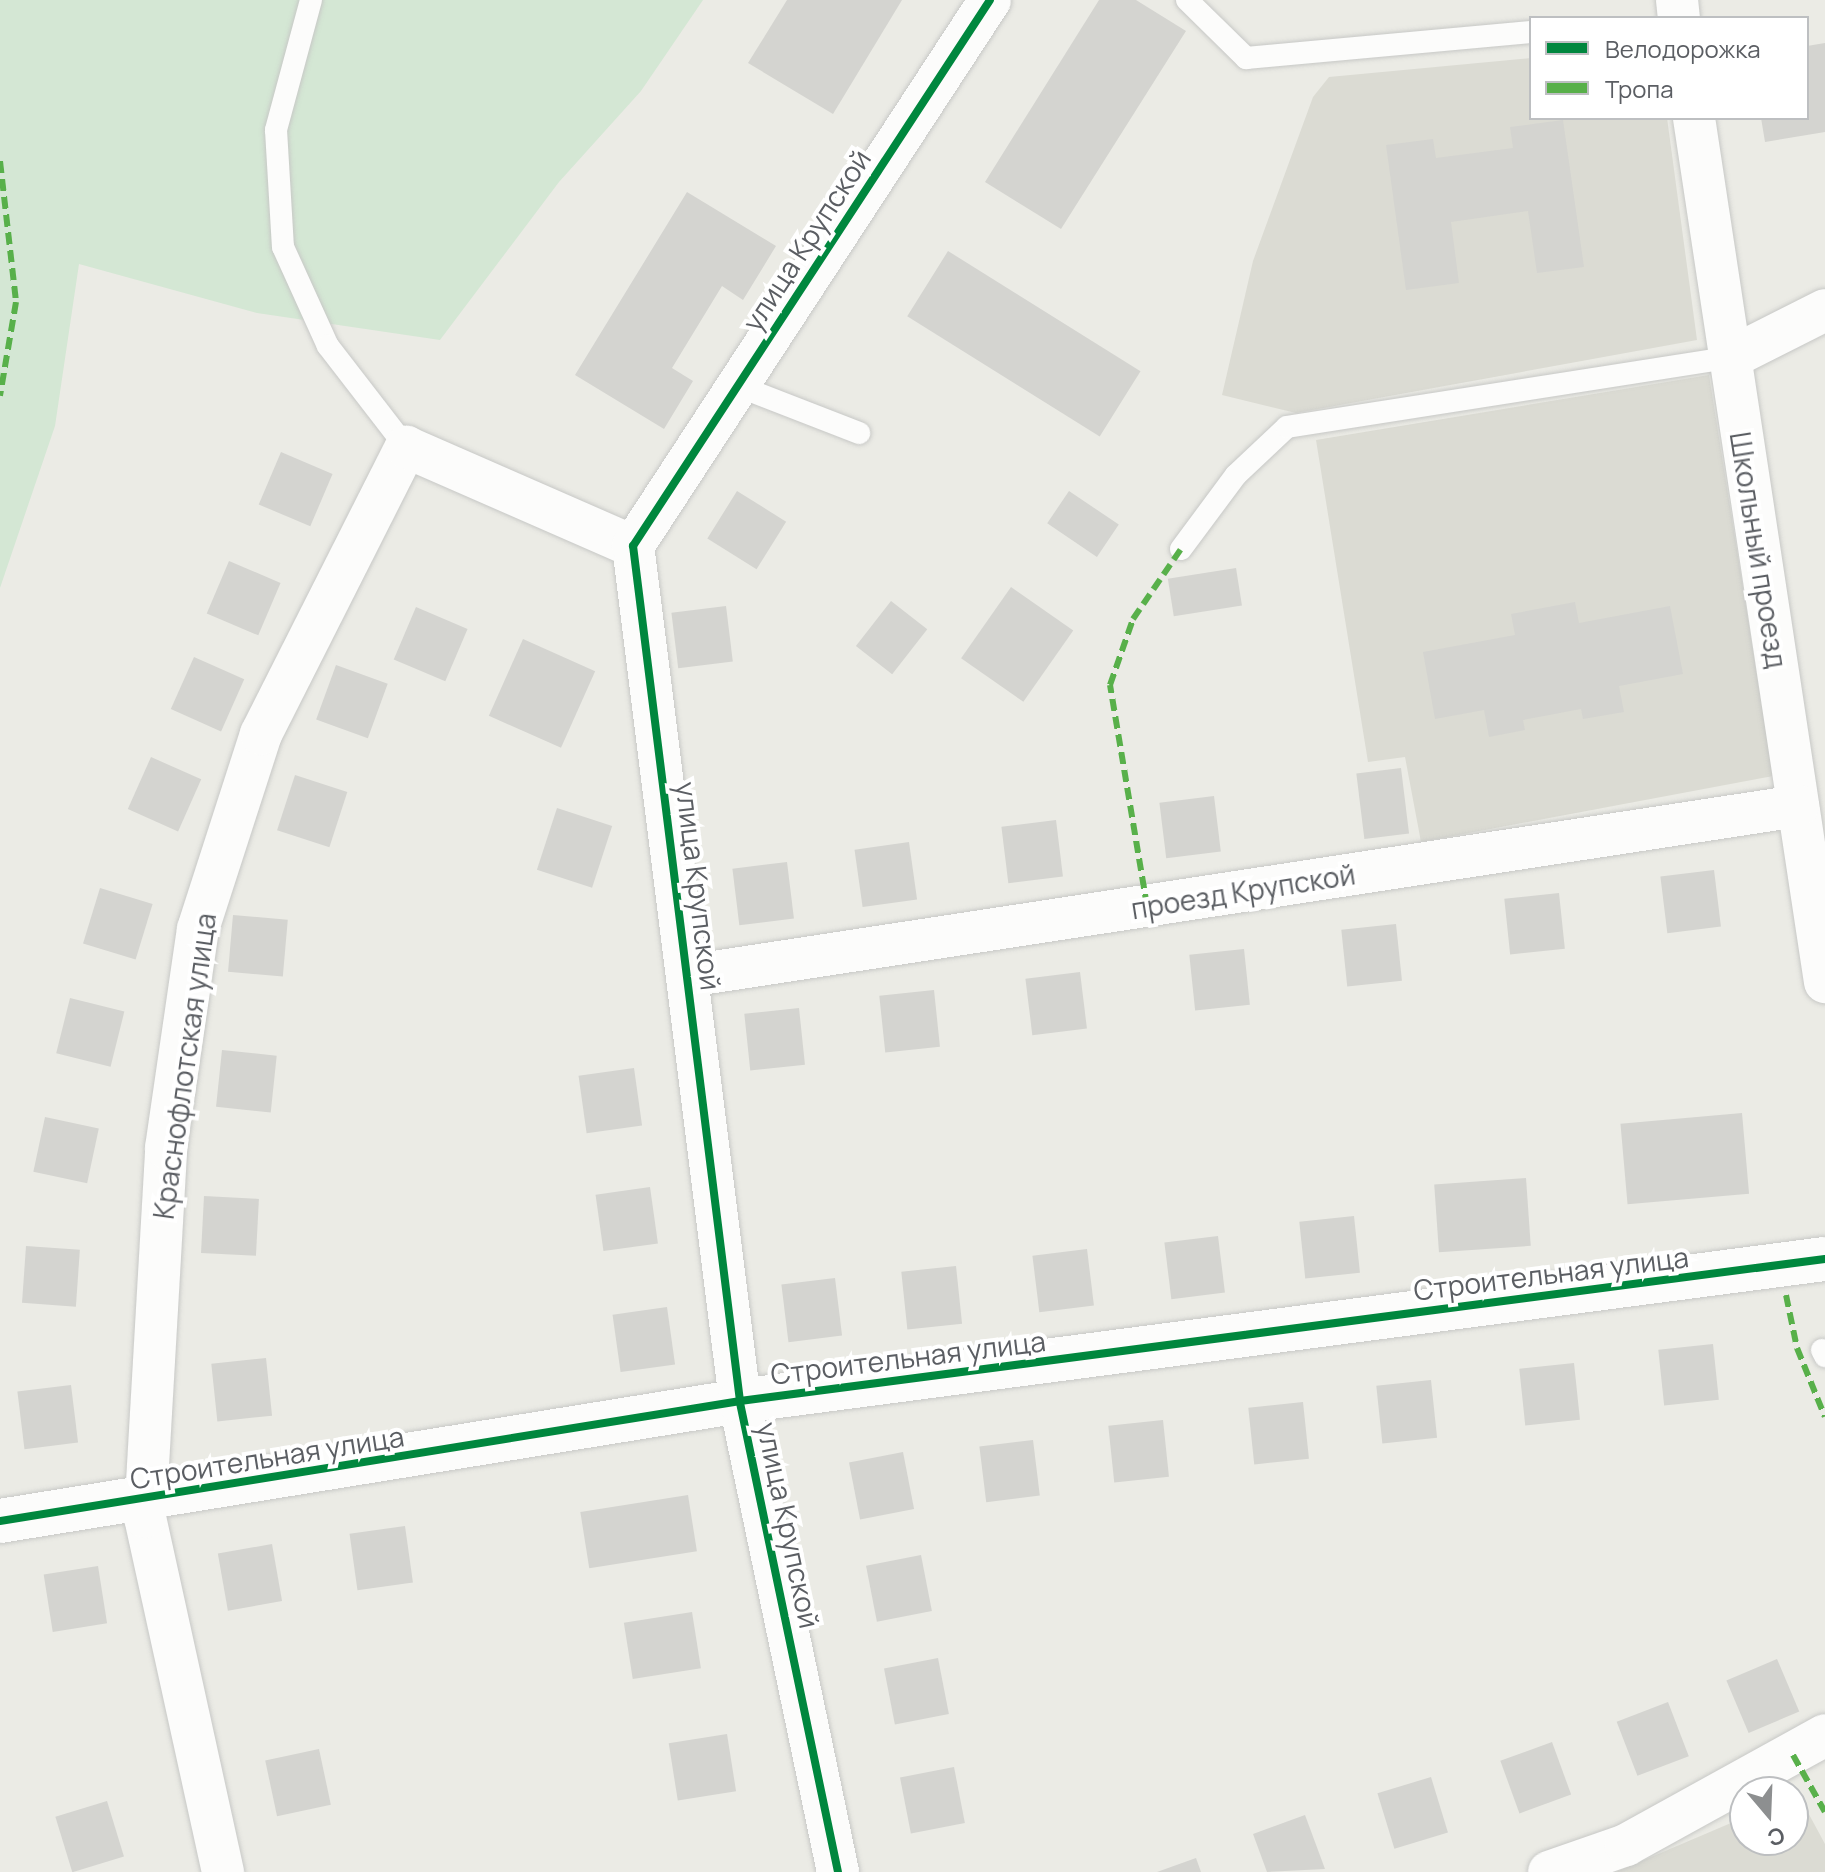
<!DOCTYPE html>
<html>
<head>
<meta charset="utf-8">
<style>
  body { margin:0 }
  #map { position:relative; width:1825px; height:1872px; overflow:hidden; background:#ebebe5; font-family:Manrope,sans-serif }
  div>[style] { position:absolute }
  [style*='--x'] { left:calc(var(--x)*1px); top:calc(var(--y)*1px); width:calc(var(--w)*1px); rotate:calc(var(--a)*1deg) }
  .education>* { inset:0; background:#dbdbd3 }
  .green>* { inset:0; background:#d4e7d4 }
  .building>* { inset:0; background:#d4d4d0; transform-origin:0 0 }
  .roads { filter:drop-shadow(0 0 2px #c7c8c6) drop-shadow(0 0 2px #c7c8c6) }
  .lane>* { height:22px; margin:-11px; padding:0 11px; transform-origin:11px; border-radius:11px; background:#fcfcfb }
  .street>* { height:42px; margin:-21px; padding:0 21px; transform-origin:21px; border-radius:21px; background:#fcfcfb }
  .secondary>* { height:44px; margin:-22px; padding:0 22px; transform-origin:22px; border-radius:22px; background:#fcfcfb }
  .quiet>* { height:6px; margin-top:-3px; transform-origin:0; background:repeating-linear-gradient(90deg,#58b04a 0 12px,transparent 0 18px) }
  .cycleway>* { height:8px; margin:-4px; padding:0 4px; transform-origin:4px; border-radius:4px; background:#00873e }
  span { translate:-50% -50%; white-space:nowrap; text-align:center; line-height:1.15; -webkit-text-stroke:8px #fff; paint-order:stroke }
  .street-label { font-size:28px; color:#5b5e63 }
  .legend { position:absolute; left:1529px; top:16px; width:280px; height:104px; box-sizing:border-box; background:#fff; border:2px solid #bdbfc1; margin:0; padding:10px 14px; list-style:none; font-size:24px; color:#5b5e63 }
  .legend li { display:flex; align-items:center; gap:16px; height:40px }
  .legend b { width:40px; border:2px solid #bdbfc1 }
  .north { position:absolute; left:1729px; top:1776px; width:80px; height:80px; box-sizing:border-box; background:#fff; border:2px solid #bdbfc1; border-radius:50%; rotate:161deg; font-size:22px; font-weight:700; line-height:32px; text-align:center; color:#5b5e63 }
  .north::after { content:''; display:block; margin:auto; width:28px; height:36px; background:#8d8f90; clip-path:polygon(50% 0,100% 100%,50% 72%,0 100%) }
</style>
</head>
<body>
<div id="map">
  <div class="education">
    <div style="clip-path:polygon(1531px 58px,1531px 118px,1667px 118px,1697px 340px,1296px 413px,1222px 395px,1253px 261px,1313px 97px,1329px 77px)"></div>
    <div style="clip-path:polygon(1709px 375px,1773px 776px,1421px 842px,1405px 757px,1368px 762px,1316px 440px)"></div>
    <div style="clip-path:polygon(1798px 1794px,1825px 1844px,1825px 1872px,1616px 1872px,1745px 1817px,1745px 1840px,1793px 1840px,1793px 1796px)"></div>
  </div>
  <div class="green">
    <div style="clip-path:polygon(0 0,703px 0,641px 91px,559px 182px,440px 340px,257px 313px,79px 264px,55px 426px,0 588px)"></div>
  </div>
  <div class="building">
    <div style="clip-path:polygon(787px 0,902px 0,833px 114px,748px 63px)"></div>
    <div style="clip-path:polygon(1099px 0,1136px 0,1186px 31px,1061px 229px,985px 182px)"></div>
    <div style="clip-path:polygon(1825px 43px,1825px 132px,1765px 142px,1761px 118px,1807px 118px,1807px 46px)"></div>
    <div style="clip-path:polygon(1563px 120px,1584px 267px,1537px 273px,1528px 211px,1451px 222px,1459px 283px,1406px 290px,1386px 145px,1433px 139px,1436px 158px,1513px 148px,1510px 127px)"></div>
    <div style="clip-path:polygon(687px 192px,776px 246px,743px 300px,722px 286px,672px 368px,693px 381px,664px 429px,575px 375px)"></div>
    <div style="left:948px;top:251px;width:227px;height:77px;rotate:32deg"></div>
    <div style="left:281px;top:452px;width:56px;height:57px;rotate:23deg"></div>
    <div style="left:737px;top:491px;width:58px;height:56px;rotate:32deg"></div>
    <div style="left:1069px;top:491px;width:60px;height:39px;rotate:34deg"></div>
    <div style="left:229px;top:561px;width:56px;height:57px;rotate:23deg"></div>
    <div style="left:1236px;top:568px;width:38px;height:69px;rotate:81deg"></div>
    <div style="left:1011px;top:587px;width:76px;height:87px;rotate:35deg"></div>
    <div style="left:891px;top:601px;width:46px;height:57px;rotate:38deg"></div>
    <div style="clip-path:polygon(1575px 602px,1579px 623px,1670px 606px,1683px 674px,1619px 686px,1624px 712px,1583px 719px,1581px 709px,1523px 720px,1525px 730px,1489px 737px,1484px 710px,1435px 719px,1423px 652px,1515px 635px,1511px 614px)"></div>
    <div style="left:726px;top:606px;width:56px;height:55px;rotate:83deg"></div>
    <div style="left:416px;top:607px;width:56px;height:57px;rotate:23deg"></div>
    <div style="left:523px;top:639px;width:79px;height:84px;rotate:24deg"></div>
    <div style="left:194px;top:657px;width:55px;height:57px;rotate:24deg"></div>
    <div style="left:336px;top:665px;width:55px;height:58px;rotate:20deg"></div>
    <div style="left:151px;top:757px;width:55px;height:57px;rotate:24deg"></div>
    <div style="left:1401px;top:768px;width:66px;height:45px;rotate:83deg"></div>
    <div style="left:295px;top:775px;width:55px;height:58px;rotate:18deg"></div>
    <div style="left:1214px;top:796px;width:56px;height:55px;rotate:83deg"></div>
    <div style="left:557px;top:808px;width:58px;height:65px;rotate:18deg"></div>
    <div style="left:1056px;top:820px;width:57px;height:55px;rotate:83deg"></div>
    <div style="left:909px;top:842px;width:58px;height:55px;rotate:82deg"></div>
    <div style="left:787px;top:862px;width:57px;height:55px;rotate:83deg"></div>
    <div style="left:1714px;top:870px;width:57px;height:54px;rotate:83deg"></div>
    <div style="left:100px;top:888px;width:55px;height:58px;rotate:17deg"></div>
    <div style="left:1559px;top:893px;width:56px;height:55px;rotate:84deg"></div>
    <div style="left:233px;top:915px;width:55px;height:57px;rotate:5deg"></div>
    <div style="left:1396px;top:924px;width:57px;height:55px;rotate:84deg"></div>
    <div style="left:1244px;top:949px;width:56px;height:55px;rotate:84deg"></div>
    <div style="left:1080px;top:972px;width:57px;height:55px;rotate:83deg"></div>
    <div style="left:934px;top:990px;width:57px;height:55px;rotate:84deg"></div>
    <div style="left:70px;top:998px;width:56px;height:57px;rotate:14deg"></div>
    <div style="left:799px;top:1008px;width:57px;height:55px;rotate:84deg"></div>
    <div style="left:222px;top:1050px;width:55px;height:57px;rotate:6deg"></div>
    <div style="left:634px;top:1068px;width:58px;height:56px;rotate:82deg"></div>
    <div style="left:1742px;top:1113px;width:81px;height:122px;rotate:85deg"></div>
    <div style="left:45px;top:1117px;width:55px;height:56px;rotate:12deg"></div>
    <div style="left:1526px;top:1178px;width:68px;height:92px;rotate:86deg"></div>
    <div style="left:650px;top:1187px;width:57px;height:55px;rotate:82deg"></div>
    <div style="left:204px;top:1196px;width:55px;height:57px;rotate:3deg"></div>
    <div style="left:1354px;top:1216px;width:57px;height:55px;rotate:84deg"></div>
    <div style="left:1218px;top:1236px;width:57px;height:54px;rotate:83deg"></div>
    <div style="left:26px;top:1246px;width:54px;height:57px;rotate:4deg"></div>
    <div style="left:1087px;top:1249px;width:57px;height:55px;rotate:83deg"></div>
    <div style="left:956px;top:1266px;width:58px;height:55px;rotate:84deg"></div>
    <div style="left:835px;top:1278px;width:58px;height:54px;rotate:83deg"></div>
    <div style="left:667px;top:1307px;width:58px;height:55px;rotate:82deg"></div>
    <div style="left:1713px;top:1344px;width:56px;height:55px;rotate:84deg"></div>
    <div style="left:266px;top:1358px;width:58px;height:55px;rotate:84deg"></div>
    <div style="left:1574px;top:1363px;width:57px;height:55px;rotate:84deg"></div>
    <div style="left:1431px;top:1380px;width:58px;height:55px;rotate:84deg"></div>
    <div style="left:71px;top:1385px;width:58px;height:54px;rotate:83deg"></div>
    <div style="left:1303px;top:1402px;width:57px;height:55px;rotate:84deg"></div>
    <div style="left:1163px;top:1420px;width:57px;height:55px;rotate:84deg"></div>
    <div style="left:1033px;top:1440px;width:56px;height:54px;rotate:83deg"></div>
    <div style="left:903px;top:1452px;width:58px;height:55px;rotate:79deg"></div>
    <div style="left:688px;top:1495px;width:57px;height:109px;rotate:81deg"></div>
    <div style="left:405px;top:1526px;width:57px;height:56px;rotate:82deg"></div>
    <div style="left:272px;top:1544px;width:58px;height:55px;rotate:80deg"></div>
    <div style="left:921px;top:1555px;width:57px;height:56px;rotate:79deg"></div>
    <div style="left:98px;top:1566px;width:58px;height:55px;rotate:81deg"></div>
    <div style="left:692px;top:1612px;width:57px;height:69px;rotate:81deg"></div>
    <div style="left:938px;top:1658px;width:57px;height:55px;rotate:79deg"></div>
    <div style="left:1777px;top:1659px;width:57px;height:55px;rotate:67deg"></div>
    <div style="left:1668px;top:1702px;width:58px;height:55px;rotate:69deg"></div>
    <div style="left:727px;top:1734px;width:58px;height:59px;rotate:81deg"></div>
    <div style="left:1552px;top:1742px;width:56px;height:55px;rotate:70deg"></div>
    <div style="left:319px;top:1749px;width:57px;height:55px;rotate:78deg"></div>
    <div style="left:954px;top:1767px;width:57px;height:55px;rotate:79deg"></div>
    <div style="left:1431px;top:1777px;width:58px;height:56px;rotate:73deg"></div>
    <div style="left:107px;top:1801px;width:58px;height:54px;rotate:73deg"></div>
    <div style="clip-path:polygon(1305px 1815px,1325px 1869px,1267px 1872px,1253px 1834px)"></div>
    <div style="clip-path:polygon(1196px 1858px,1201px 1872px,1157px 1872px)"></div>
  </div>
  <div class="roads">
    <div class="lane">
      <div style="--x:311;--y:0;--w:135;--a:105.1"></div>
      <div style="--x:276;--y:130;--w:117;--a:86.6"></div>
      <div style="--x:283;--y:247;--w:109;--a:65.6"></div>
      <div style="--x:328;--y:346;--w:128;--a:52.3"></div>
      <div style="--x:1187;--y:0;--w:83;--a:44.5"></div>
      <div style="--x:1246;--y:58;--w:286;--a:-5.2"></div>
      <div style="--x:738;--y:386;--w:130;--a:21.2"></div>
      <div style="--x:1181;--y:549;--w:92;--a:-53.4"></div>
      <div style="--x:1236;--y:475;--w:70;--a:-43.3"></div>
      <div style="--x:1287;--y:427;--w:448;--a:-8.9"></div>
      <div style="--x:1822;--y:1350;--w:7;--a:63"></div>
    </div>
    <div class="street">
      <div style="--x:1677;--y:0;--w:18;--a:84"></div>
      <div style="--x:1694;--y:118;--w:874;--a:81.38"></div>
      <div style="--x:1730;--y:358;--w:106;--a:-26.8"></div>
      <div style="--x:688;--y:976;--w:1123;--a:-8.71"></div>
      <div style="--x:223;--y:1872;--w:363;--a:-102.4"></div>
      <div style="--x:145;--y:1517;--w:370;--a:-86.7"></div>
      <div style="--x:166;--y:1148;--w:221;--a:-81.7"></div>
      <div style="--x:198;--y:929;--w:205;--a:-72.1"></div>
      <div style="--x:261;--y:734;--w:322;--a:-63.2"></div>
      <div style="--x:406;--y:447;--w:248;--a:23.6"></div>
      <div style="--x:838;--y:1872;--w:481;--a:-101.8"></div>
      <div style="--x:740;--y:1401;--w:862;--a:-97.13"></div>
      <div style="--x:633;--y:546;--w:652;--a:-56.82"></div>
      <div style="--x:1549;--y:1872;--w:82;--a:-19.3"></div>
      <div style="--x:1626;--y:1845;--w:227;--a:-28.9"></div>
    </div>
    <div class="secondary">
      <div style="--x:0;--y:1521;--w:750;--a:-9.21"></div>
      <div style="--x:740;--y:1401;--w:1094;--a:-7.46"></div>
    </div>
  </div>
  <div class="quiet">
    <div style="--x:0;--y:161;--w:142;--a:83.5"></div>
    <div style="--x:16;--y:302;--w:95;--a:99.7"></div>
    <div style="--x:1147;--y:906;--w:224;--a:-99.5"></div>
    <div style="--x:1110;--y:685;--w:70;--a:-70.8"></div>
    <div style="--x:1133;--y:619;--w:85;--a:-55.6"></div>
    <div style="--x:1786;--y:1295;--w:54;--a:78.3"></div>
    <div style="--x:1797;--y:1348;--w:74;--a:67.9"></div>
    <div style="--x:1793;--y:1755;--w:65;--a:60.7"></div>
  </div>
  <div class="cycleway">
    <div style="--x:0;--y:1521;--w:750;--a:-9.21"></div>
    <div style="--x:740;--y:1401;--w:1094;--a:-7.46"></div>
    <div style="--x:838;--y:1872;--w:481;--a:-101.8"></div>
    <div style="--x:740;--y:1401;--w:862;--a:-97.13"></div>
    <div style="--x:633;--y:546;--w:652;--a:-56.82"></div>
  </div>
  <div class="street-label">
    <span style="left:806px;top:240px;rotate:-57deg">улица Крупской</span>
    <span style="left:1759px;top:550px;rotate:81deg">Школьный проезд</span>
    <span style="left:699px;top:886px;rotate:83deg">улица Крупской</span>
    <span style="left:1243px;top:891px;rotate:-9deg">проезд Крупской</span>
    <span style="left:184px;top:1066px;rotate:-82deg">Краснофлотская улица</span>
    <span style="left:1551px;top:1273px;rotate:-7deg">Строительная улица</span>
    <span style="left:908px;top:1357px;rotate:-7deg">Строительная улица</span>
    <span style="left:267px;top:1457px;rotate:-9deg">Строительная улица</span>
    <span style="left:789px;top:1525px;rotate:78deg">улица Крупской</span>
  </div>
  <ul class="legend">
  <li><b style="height:10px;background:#00873e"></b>Велодорожка</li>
  <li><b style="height:10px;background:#58b04a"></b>Тропа</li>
  </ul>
  <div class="north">С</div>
</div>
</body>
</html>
